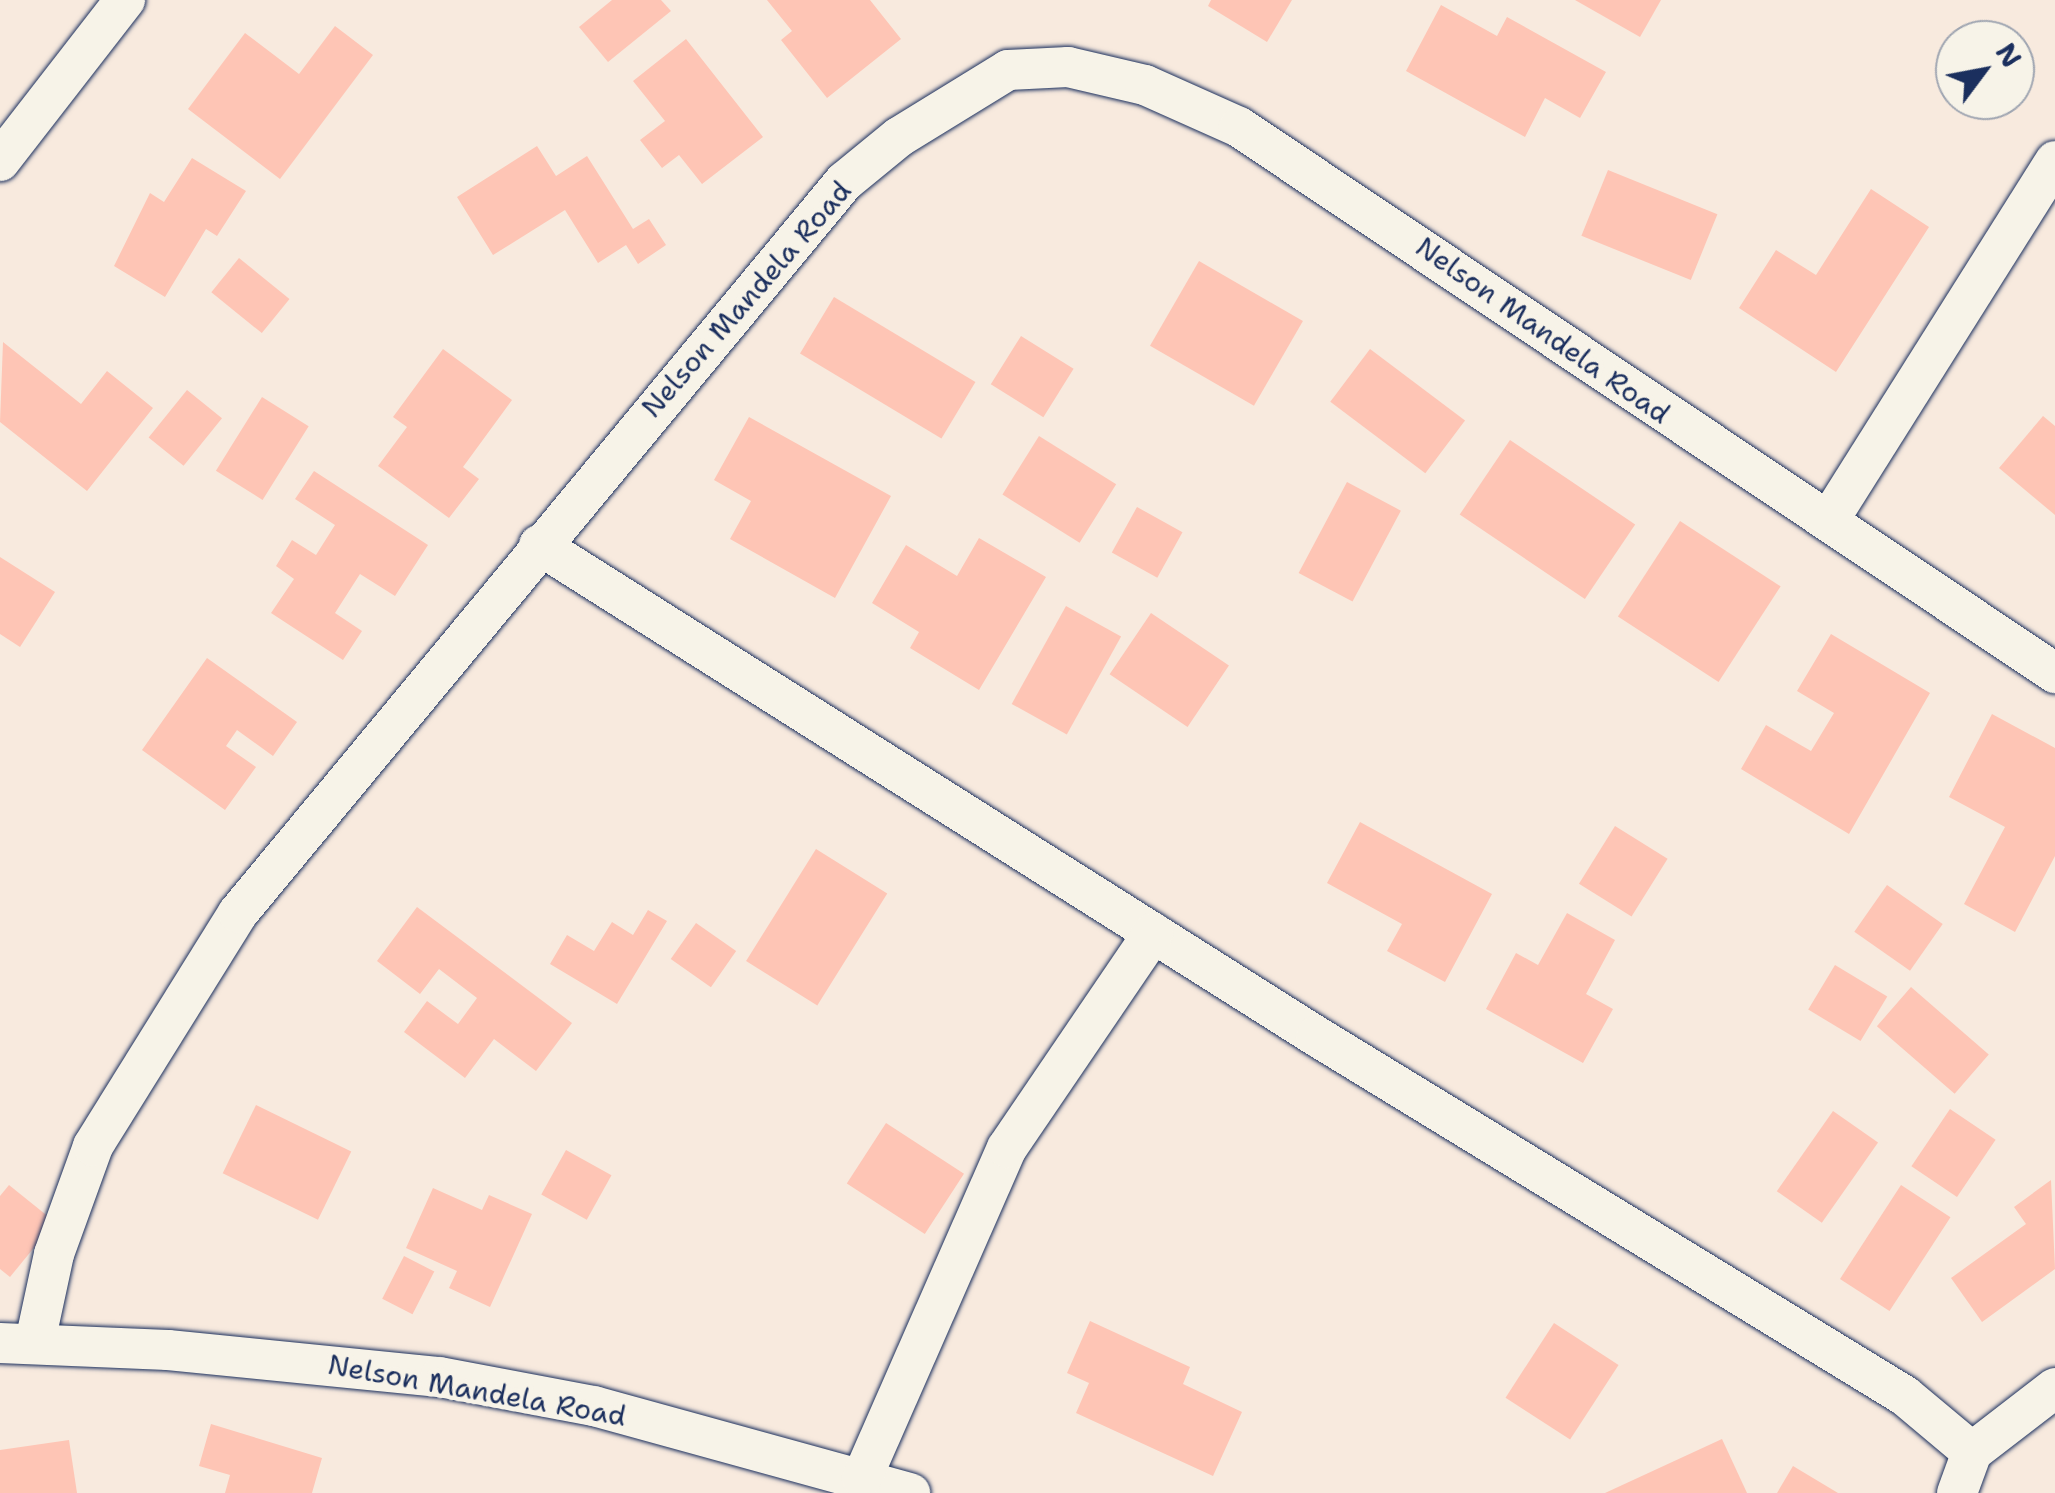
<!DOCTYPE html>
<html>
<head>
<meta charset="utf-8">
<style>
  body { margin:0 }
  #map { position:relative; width:2055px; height:1493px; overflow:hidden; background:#f8eade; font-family:"Shantell Sans",sans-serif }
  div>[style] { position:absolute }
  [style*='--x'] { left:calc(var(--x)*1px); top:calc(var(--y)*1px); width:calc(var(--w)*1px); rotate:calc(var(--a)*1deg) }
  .building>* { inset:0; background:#fec5b5; transform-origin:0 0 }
  .roads { filter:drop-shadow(0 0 2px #1b2f5e) drop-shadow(0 0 2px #1b2f5e) }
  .minor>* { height:40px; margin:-20px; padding:0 20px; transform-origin:20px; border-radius:20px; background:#f7f3e8 }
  span { translate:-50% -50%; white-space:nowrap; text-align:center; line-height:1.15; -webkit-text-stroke:9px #f7f3e8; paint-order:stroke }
  .street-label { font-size:28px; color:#1b2f5e }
  .north { position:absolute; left:1935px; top:20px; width:100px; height:100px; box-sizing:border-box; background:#f7f3e8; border:2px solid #9fa5b1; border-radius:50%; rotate:58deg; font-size:28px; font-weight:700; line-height:40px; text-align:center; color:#1b2f5e }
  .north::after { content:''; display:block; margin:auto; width:35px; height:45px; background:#1b2f5e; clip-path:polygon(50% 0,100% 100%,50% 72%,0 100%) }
</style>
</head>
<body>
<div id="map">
  <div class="building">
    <div style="clip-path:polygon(612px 0,661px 0,671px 11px,608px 62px,579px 27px)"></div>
    <div style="clip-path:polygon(767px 0,870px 0,901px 39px,827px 98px,781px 40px,792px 31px)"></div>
    <div style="clip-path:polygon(1211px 0,1292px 0,1267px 42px,1208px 6px)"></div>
    <div style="clip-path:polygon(1575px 0,1661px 0,1640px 37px)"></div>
    <div style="clip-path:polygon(1441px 5px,1497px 36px,1507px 17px,1606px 72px,1580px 118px,1545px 98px,1525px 137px,1406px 71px)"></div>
    <div style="clip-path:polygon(335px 26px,373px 55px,280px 179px,188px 109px,245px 33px,299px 74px)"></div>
    <div style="clip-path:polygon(686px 39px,763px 137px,702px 184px,679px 155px,662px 168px,640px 140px,665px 121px,633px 81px)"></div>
    <div style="clip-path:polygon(537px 146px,556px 176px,587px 156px,633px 229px,649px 219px,666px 245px,638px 264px,626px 245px,598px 263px,565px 210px,493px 255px,457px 197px)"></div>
    <div style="clip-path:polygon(192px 158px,246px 191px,217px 236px,206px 229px,165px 297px,114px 266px,150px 193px,164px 202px)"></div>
    <div style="left:1608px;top:170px;width:118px;height:71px;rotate:22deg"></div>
    <div style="clip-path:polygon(1871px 189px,1929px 227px,1836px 372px,1739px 308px,1776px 250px,1816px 275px)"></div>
    <div style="left:239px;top:258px;width:65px;height:44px;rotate:39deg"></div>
    <div style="left:1199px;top:261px;width:120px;height:98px;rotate:30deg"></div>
    <div style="left:834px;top:297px;width:165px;height:66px;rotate:31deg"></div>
    <div style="left:1021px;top:336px;width:62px;height:57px;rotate:32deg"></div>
    <div style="clip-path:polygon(3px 342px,81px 404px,107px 371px,153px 408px,87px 491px,0 422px)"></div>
    <div style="clip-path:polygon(443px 349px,512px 400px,463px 467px,479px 479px,449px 518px,378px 466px,407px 427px,393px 417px)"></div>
    <div style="left:1370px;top:349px;width:119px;height:66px;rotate:37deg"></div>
    <div style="left:187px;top:390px;width:45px;height:61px;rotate:39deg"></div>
    <div style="left:262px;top:397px;width:55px;height:87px;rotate:32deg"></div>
    <div style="clip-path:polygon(2043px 416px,2055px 426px,2055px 515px,1999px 468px)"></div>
    <div style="clip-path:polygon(749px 417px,891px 496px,835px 598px,730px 539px,751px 501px,714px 480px)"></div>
    <div style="left:1039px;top:436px;width:91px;height:69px;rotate:32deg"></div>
    <div style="left:1510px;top:440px;width:151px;height:90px;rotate:34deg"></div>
    <div style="clip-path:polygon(314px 471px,428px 545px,395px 596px,360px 574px,335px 613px,362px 631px,343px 660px,271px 613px,294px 579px,276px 566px,292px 540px,316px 555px,335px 525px,295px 499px)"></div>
    <div style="left:1347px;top:482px;width:61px;height:103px;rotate:28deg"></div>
    <div style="left:1137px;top:507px;width:52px;height:52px;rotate:29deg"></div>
    <div style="left:1680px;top:521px;width:120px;height:114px;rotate:33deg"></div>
    <div style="clip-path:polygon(979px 538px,1046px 577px,979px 690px,910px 648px,919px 632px,872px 603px,906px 545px,957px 576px)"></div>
    <div style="clip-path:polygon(0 557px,55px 592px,20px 647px,0 634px)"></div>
    <div style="left:1066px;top:606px;width:63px;height:112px;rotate:29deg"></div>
    <div style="left:1151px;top:613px;width:94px;height:74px;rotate:34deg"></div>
    <div style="clip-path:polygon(1831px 634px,1930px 693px,1849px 834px,1741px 769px,1766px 725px,1811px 751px,1834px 713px,1797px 691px)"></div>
    <div style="clip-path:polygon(207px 658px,297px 722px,273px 756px,237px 730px,226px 746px,256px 767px,225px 810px,142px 750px)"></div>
    <div style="clip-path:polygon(1992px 714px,2055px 748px,2055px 856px,2015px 932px,1964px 904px,2005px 827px,1949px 797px)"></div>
    <div style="clip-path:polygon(1360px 822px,1492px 894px,1445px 982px,1387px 951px,1402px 924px,1327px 883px)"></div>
    <div style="left:1615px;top:826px;width:62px;height:68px;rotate:32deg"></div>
    <div style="left:816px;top:849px;width:84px;height:132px;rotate:32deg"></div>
    <div style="left:1887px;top:885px;width:68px;height:57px;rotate:35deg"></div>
    <div style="clip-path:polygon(417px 907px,572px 1023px,536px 1071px,494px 1039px,465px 1078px,404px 1032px,427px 1001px,458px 1024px,477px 998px,439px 969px,420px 994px,377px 961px)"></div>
    <div style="clip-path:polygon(648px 910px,667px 921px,617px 1004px,550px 964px,567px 935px,594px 951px,612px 922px,633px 935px)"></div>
    <div style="clip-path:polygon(1567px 913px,1615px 940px,1586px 994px,1613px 1009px,1583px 1063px,1486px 1009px,1516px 953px,1538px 965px)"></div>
    <div style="left:696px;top:923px;width:49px;height:44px;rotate:35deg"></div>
    <div style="left:1835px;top:965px;width:61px;height:52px;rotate:31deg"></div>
    <div style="left:1911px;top:987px;width:103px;height:52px;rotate:41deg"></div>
    <div style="left:256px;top:1105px;width:106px;height:76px;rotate:26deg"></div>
    <div style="left:1950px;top:1109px;width:55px;height:69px;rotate:34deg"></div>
    <div style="left:1833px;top:1111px;width:55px;height:98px;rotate:35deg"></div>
    <div style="left:886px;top:1123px;width:93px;height:72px;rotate:33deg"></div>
    <div style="left:566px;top:1150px;width:52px;height:51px;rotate:29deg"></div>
    <div style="clip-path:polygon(2051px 1180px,2055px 1269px,1982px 1322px,1951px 1278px,2026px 1224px,2014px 1207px)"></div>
    <div style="clip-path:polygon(9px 1185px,55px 1222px,10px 1277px,0 1269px,0 1196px)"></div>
    <div style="left:1901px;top:1185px;width:59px;height:112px;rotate:33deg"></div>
    <div style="clip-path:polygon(433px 1188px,482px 1210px,489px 1195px,532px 1214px,490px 1307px,449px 1288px,457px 1271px,406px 1248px)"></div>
    <div style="left:404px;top:1256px;width:34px;height:48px;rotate:27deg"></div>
    <div style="clip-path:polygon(1090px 1321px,1190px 1367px,1183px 1384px,1242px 1412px,1213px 1476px,1076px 1413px,1089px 1383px,1067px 1373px)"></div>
    <div style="left:1554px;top:1323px;width:77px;height:89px;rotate:33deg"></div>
    <div style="clip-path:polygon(211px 1424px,322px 1458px,312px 1493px,225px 1493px,230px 1475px,199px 1466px)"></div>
    <div style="clip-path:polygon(1722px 1439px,1747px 1493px,1605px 1493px)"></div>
    <div style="clip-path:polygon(69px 1440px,77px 1493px,0 1493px,0 1450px)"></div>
    <div style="clip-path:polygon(1793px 1466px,1838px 1493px,1777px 1493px)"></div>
  </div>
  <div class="roads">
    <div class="minor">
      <div style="--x:0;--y:161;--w:204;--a:-52.2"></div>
      <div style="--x:1829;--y:520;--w:424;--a:-57.8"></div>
      <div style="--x:539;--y:545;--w:919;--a:32.29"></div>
      <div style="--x:1316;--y:1036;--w:690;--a:31.43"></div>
      <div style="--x:1905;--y:1396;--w:87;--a:39.9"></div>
      <div style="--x:1972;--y:1452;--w:105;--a:-37.6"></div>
      <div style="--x:35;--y:1342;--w:90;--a:-77.8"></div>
      <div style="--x:54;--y:1254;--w:115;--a:-70.1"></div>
      <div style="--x:93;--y:1146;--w:274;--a:-58.1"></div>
      <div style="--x:238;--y:913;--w:950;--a:-50.34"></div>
      <div style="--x:844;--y:182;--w:71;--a:-39.3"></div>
      <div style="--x:899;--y:137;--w:128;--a:-31.6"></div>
      <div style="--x:1008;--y:70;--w:60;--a:-2.9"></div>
      <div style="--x:1068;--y:67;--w:79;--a:13.2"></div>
      <div style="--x:1145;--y:85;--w:103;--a:24.1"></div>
      <div style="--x:1239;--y:127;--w:982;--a:33.79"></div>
      <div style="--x:0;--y:1343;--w:168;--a:2.4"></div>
      <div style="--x:168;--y:1350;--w:273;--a:5.7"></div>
      <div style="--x:440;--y:1377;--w:157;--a:10.7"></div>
      <div style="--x:594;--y:1406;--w:328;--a:15.4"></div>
      <div style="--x:862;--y:1478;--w:360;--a:-66.3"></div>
      <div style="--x:1007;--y:1148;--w:260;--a:-55.8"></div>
      <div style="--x:1957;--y:1493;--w:44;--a:-69.9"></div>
    </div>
  </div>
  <div class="street-label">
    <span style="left:746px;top:299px;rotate:-49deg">Nelson Mandela Road</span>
    <span style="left:1543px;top:330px;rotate:35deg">Nelson Mandela Road</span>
    <span style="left:477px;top:1390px;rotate:10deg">Nelson Mandela Road</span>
  </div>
  <div class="north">N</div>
</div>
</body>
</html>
